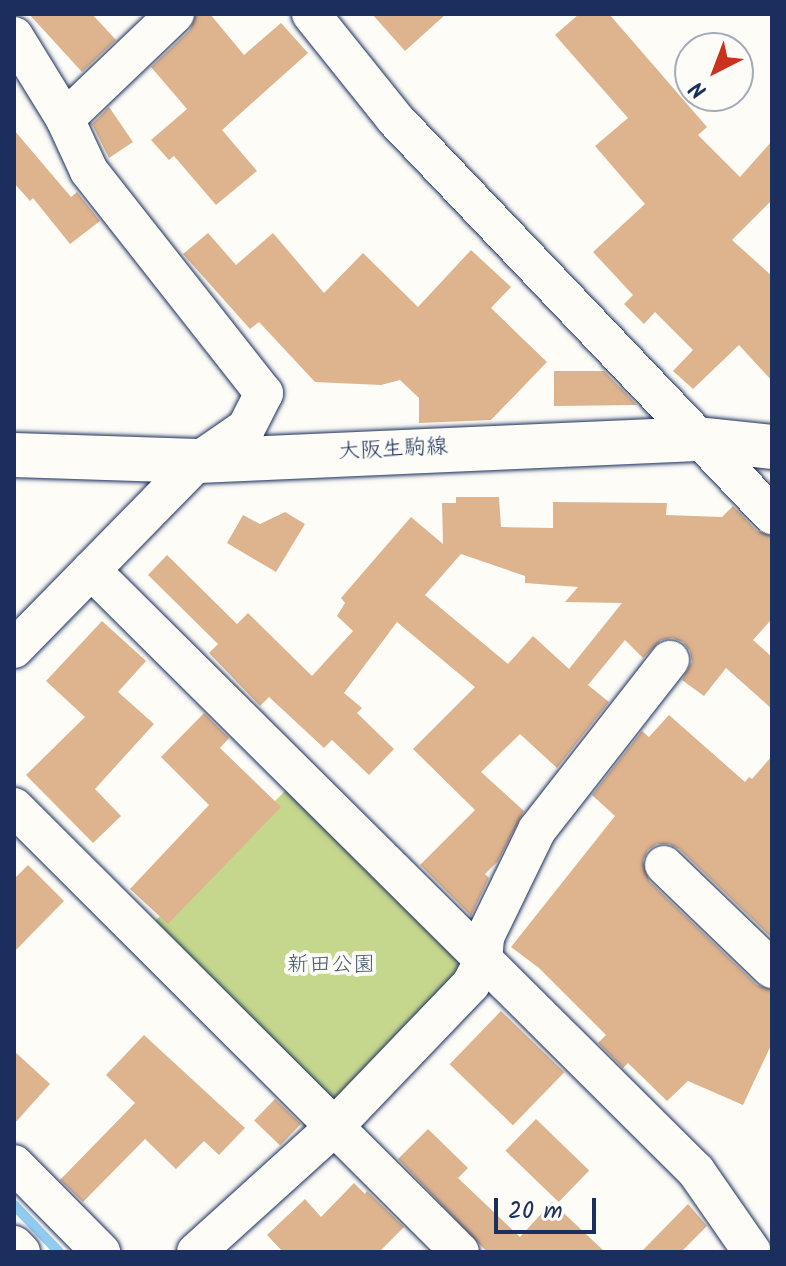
<!DOCTYPE html>
<html>
<head>
<meta charset="utf-8">
<style>
  body { margin:0 }
  #map { position:relative; width:786px; height:1266px; overflow:hidden; background:#fdfcf7; font-family:Kalam,"Klee One",sans-serif }
  div>[style] { position:absolute }
  [style*='--x'] { left:calc(var(--x)*1px); top:calc(var(--y)*1px); width:calc(var(--w)*1px); rotate:calc(var(--a)*1deg) }
  .green>* { inset:0; background:#c5d78c }
  .stream>* { height:10px; margin:-5px; padding:0 5px; transform-origin:5px; border-radius:5px; background:#91cbf1 }
  .building>* { inset:0; background:#deb48f; transform-origin:0 0 }
  .roads { filter:drop-shadow(0 0 2px #1b2f5e) drop-shadow(0 0 2px #1b2f5e) }
  .minor>* { height:38px; margin:-19px; padding:0 19px; transform-origin:19px; border-radius:19px; background:#fdfcf7 }
  .major>* { height:44px; margin:-22px; padding:0 22px; transform-origin:22px; border-radius:22px; background:#fdfcf7 }
  span { translate:-50% -50%; white-space:nowrap; text-align:center; line-height:1.15; -webkit-text-stroke:8px #fdfcf7; paint-order:stroke }
  .street-label { font-size:22px; color:#1b2f5e }
  .park-label { font-size:22px; color:#46596a }
  .frame { position:absolute; inset:0; border:16px solid #1b2f5e; pointer-events:none }
  .north { position:absolute; left:674px; top:32px; width:80px; height:80px; box-sizing:border-box; background:#fdfcf7; border:2px solid #a3aaba; border-radius:50%; rotate:222deg; font-size:22px; font-weight:700; line-height:32px; text-align:center; color:#1b2f5e }
  .north::after { content:''; display:block; margin:auto; width:28px; height:36px; background:#c8321e; clip-path:polygon(50% 0,100% 100%,50% 72%,0 100%) }
  .scale { position:absolute; left:494px; top:1198px; width:102px; height:36px; box-sizing:border-box; border:4px solid #1b2f5e; border-top:0; padding-left:10px; font-size:24px; line-height:28px; white-space:nowrap; color:#1b2f5e; -webkit-text-stroke:6px #fdfcf7; paint-order:stroke }
</style>
</head>
<body>
<div id="map">
  <div class="green">
    <div style="clip-path:polygon(289px 787px,462px 951px,466px 975px,344px 1102px,320px 1098px,150px 926px)"></div>
  </div>
  <div class="stream">
    <div style="--x:14;--y:1205;--w:65;--a:46.2"></div>
  </div>
  <div class="building">
    <div style="clip-path:polygon(29px 14px,92px 14px,116px 40px,82px 72px)"></div>
    <div style="clip-path:polygon(196px 14px,210px 14px,244px 55px,281px 23px,308px 53px,222px 130px,257px 171px,216px 205px,174px 156px,169px 160px,151px 140px,187px 109px,151px 67px,190px 30px)"></div>
    <div style="clip-path:polygon(372px 14px,446px 14px,405px 51px)"></div>
    <div style="clip-path:polygon(579px 14px,609px 14px,707px 127px,698px 135px,740px 177px,772px 141px,772px 200px,732px 240px,772px 276px,772px 381px,739px 345px,693px 389px,673px 371px,693px 350px,655px 312px,644px 324px,624px 304px,633px 295px,593px 252px,645px 204px,595px 146px,628px 118px,555px 35px)"></div>
    <div style="clip-path:polygon(109px 107px,133px 142px,109px 158px,92px 124px)"></div>
    <div style="clip-path:polygon(14px 130px,71px 197px,77px 192px,100px 221px,70px 244px,33px 198px,30px 201px,14px 183px)"></div>
    <div style="clip-path:polygon(208px 233px,236px 265px,273px 233px,324px 293px,363px 253px,418px 307px,471px 250px,511px 287px,491px 308px,547px 362px,491px 420px,419px 423px,419px 398px,400px 380px,381px 385px,315px 382px,259px 322px,250px 329px,183px 254px)"></div>
    <div style="clip-path:polygon(554px 371px,604px 371px,637px 405px,554px 406px)"></div>
    <div style="clip-path:polygon(evenodd,456px 497px,499px 497px,501px 527px,553px 528px,553px 502px,667px 503px,666px 515px,722px 517px,733px 506px,757px 531px,772px 536px,772px 619px,753px 640px,772px 657px,772px 709px,726px 668px,704px 696px,682px 680px,692px 662px,690px 651px,683px 642px,672px 638px,661px 640px,643px 658px,625px 640px,588px 685px,609px 702px,557px 768px,520px 734px,481px 772px,524px 811px,498px 861px,485px 874px,489px 878px,471px 916px,420px 865px,475px 810px,413px 749px,475px 687px,397px 622px,344px 693px,362px 708px,357px 713px,394px 749px,369px 775px,332px 740px,324px 748px,269px 697px,260px 706px,209px 653px,218px 644px,148px 575px,167px 555px,237px 624px,248px 613px,312px 676px,353px 631px,337px 616px,345px 603px,341px 598px,411px 517px,443px 544px,442px 503px,456px 503px,456px 497px,461px 554px,525px 576px,525px 583px,578px 587px,565px 602px,622px 603px,569px 669px,533px 636px,508px 664px,425px 595px,461px 554px)"></div>
    <div style="clip-path:polygon(285px 512px,305px 524px,276px 572px,227px 543px,243px 515px,260px 524px)"></div>
    <div style="clip-path:polygon(102px 621px,146px 661px,118px 692px,154px 724px,95px 789px,121px 816px,93px 843px,26px 775px,85px 717px,46px 681px)"></div>
    <div style="clip-path:polygon(204px 713px,229px 738px,220px 748px,281px 807px,168px 924px,130px 889px,209px 805px,161px 757px)"></div>
    <div style="clip-path:polygon(669px 715px,745px 782px,749px 777px,752px 779px,772px 756px,772px 938px,679px 849px,669px 844px,657px 844px,648px 850px,643px 860px,649px 881px,757px 985px,772px 990px,772px 1043px,743px 1105px,688px 1081px,667px 1101px,628px 1063px,623px 1068px,598px 1043px,606px 1035px,539px 968px,511px 947px,615px 816px,592px 795px,642px 731px,649px 737px)"></div>
    <div style="clip-path:polygon(28px 865px,64px 901px,14px 952px,14px 879px)"></div>
    <div style="left:501px;top:1011px;width:88px;height:74px;rotate:44deg"></div>
    <div style="clip-path:polygon(144px 1035px,245px 1128px,219px 1155px,204px 1141px,176px 1169px,145px 1139px,83px 1202px,60px 1180px,135px 1103px,106px 1075px)"></div>
    <div style="clip-path:polygon(14px 1051px,50px 1084px,14px 1124px)"></div>
    <div style="left:275px;top:1099px;width:36px;height:30px;rotate:44deg"></div>
    <div style="left:536px;top:1119px;width:74px;height:44px;rotate:44deg"></div>
    <div style="clip-path:polygon(428px 1129px,468px 1168px,458px 1178px,520px 1237px,552px 1202px,605px 1252px,487px 1252px,398px 1159px)"></div>
    <div style="clip-path:polygon(354px 1183px,365px 1194px,367px 1191px,404px 1227px,379px 1252px,283px 1252px,267px 1235px,305px 1199px,321px 1217px)"></div>
    <div style="clip-path:polygon(688px 1204px,707px 1226px,681px 1252px,641px 1252px)"></div>
  </div>
  <div class="roads">
    <div class="minor">
      <div style="--x:311;--y:14;--w:134;--a:51.3"></div>
      <div style="--x:395;--y:119;--w:547;--a:46.41"></div>
      <div style="--x:14;--y:36;--w:97;--a:58.4"></div>
      <div style="--x:65;--y:119;--w:57;--a:65.2"></div>
      <div style="--x:89;--y:171;--w:283;--a:51.8"></div>
      <div style="--x:264;--y:393;--w:39;--a:117"></div>
      <div style="--x:246;--y:428;--w:58;--a:145.5"></div>
      <div style="--x:198;--y:461;--w:263;--a:134.4"></div>
      <div style="--x:65;--y:119;--w:152;--a:-43.7"></div>
      <div style="--x:91;--y:570;--w:853;--a:44.81"></div>
      <div style="--x:696;--y:1171;--w:98;--a:55.3"></div>
      <div style="--x:14;--y:807;--w:630;--a:44.94"></div>
      <div style="--x:664;--y:865;--w:150;--a:43.9"></div>
      <div style="--x:14;--y:1164;--w:124;--a:45.3"></div>
      <div style="--x:14;--y:1245;--w:10;--a:45"></div>
      <div style="--x:196;--y:1252;--w:185;--a:-42.1"></div>
      <div style="--x:333;--y:1128;--w:199;--a:-46.2"></div>
      <div style="--x:471;--y:984;--w:26;--a:-62"></div>
      <div style="--x:483;--y:961;--w:24;--a:-85"></div>
      <div style="--x:485;--y:937;--w:119;--a:-64.1"></div>
      <div style="--x:537;--y:830;--w:216;--a:-52"></div>
    </div>
    <div class="major">
      <div style="--x:14;--y:455;--w:184;--a:1.9"></div>
      <div style="--x:198;--y:461;--w:500;--a:-2.52"></div>
      <div style="--x:698;--y:439;--w:74;--a:6.2"></div>
    </div>
  </div>
  <div class="street-label">
    <span style="left:393px;top:450px;rotate:-3deg">大阪生駒線</span>
  </div>
  <div class="park-label">
    <span style="left:331px;top:966px">新田公園</span>
  </div>
  <div class="frame"></div>
  <div class="north">N</div>
  <div class="scale">20 m</div>
</div>
</body>
</html>
